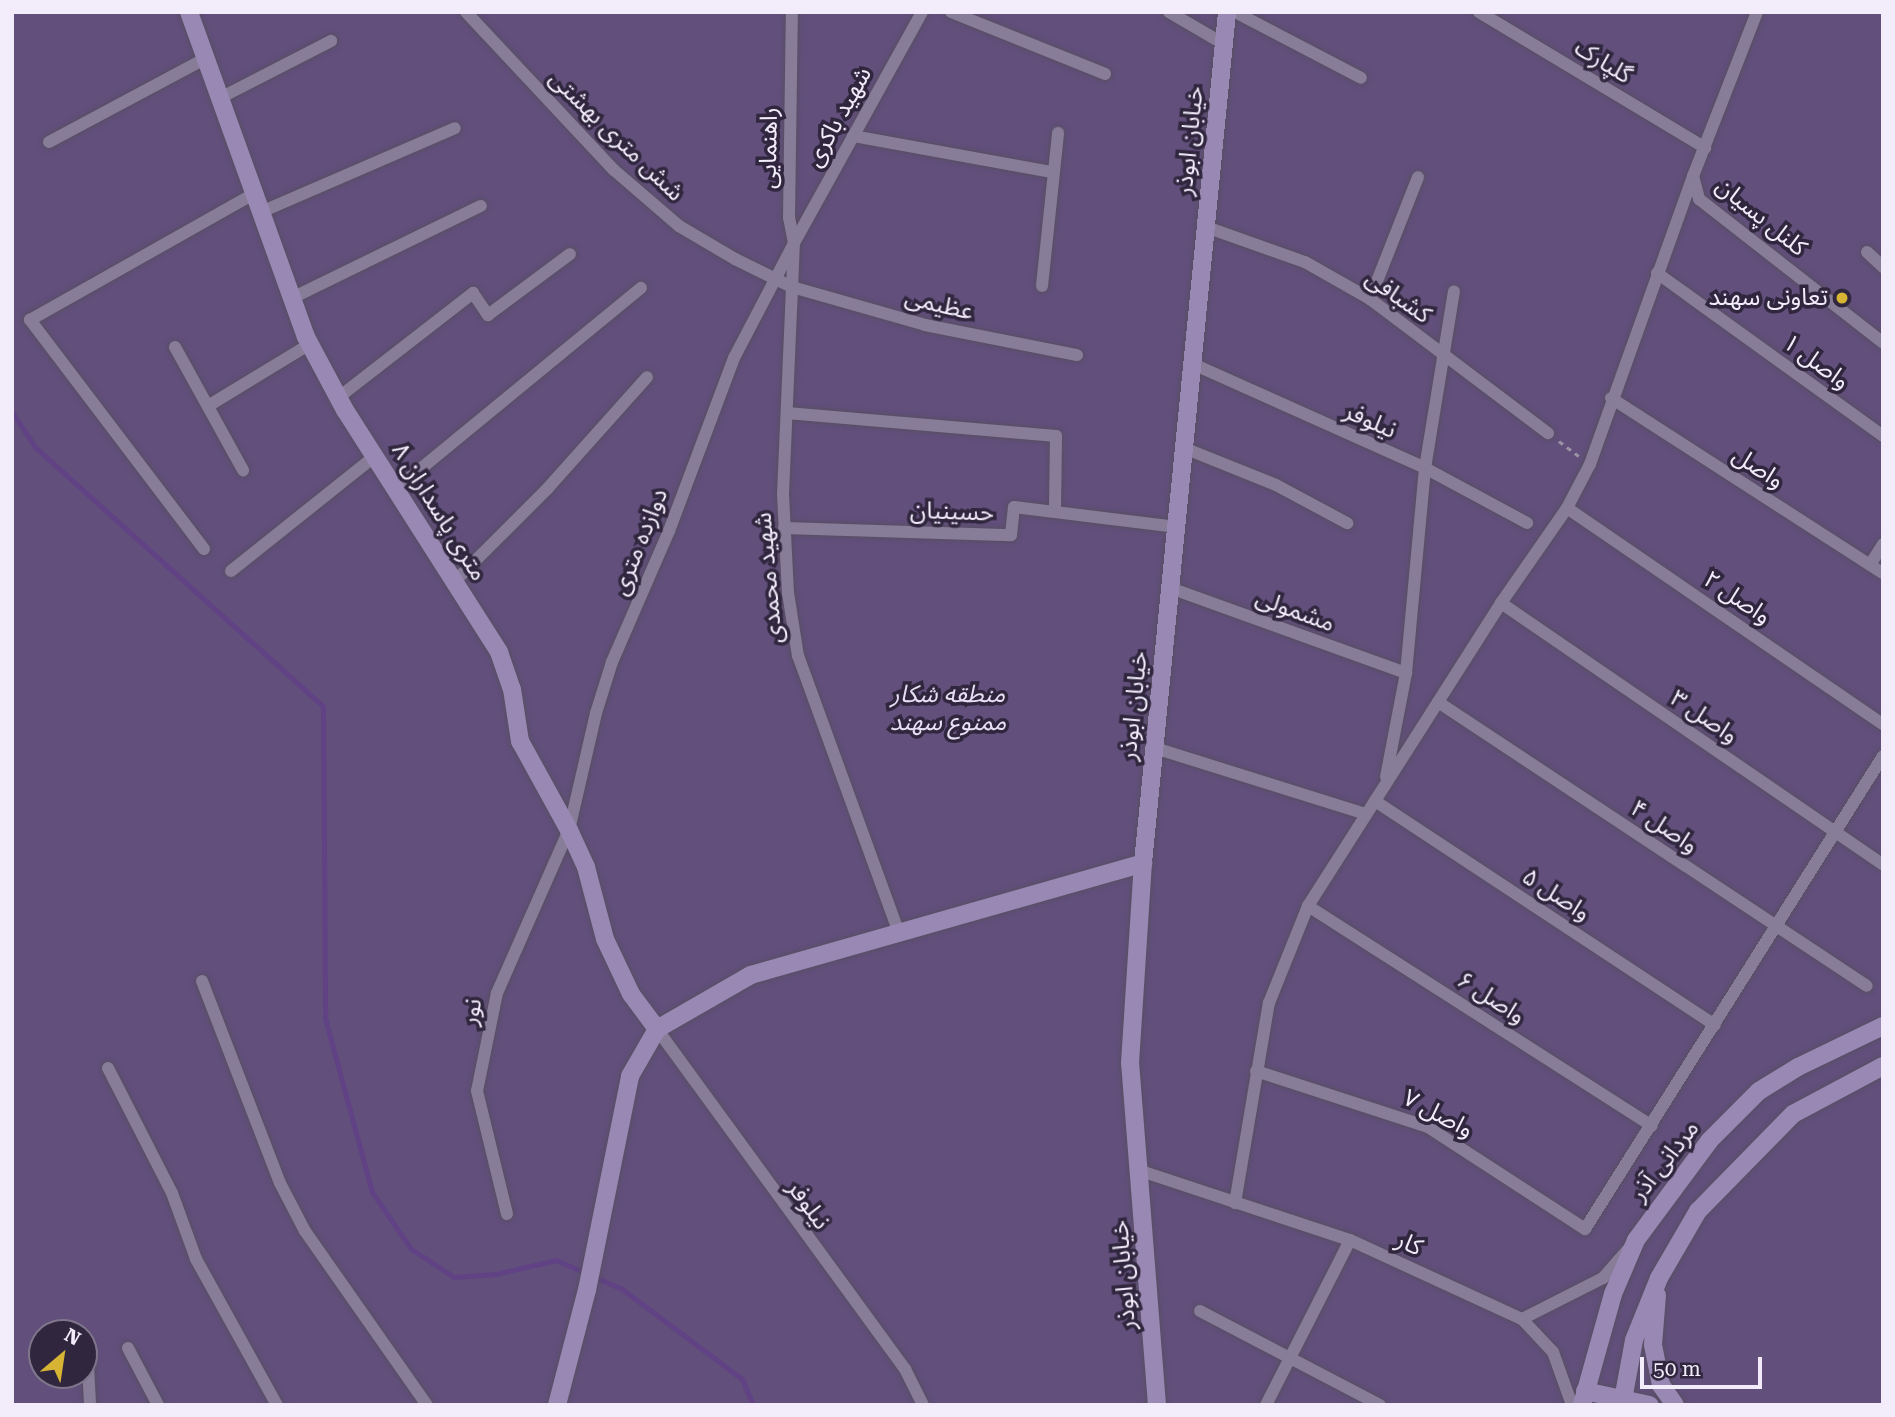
<!DOCTYPE html>
<html>
<head>
<meta charset="utf-8">
<style>
  body { margin:0 }
  #map { position:relative; width:1895px; height:1417px; overflow:hidden; background:#3a3148; font-family:"Roboto Serif","Noto Sans Arabic",serif }
  div>[style] { position:absolute }
  [style*='--x'] { left:calc(var(--x)*1px); top:calc(var(--y)*1px); width:calc(var(--w)*1px); rotate:calc(var(--a)*1deg) }
  .green>* { inset:0; background:#624f7c }
  .stream>* { height:5px; margin:-2.5px; padding:0 2.5px; transform-origin:2.5px; border-radius:2.5px; background:#604285 }
  .path>* { height:2.5px; margin-top:-1.25px; transform-origin:0; background:repeating-linear-gradient(90deg,#9991a4 0 5px,transparent 0 10px) }
  .roads { filter:drop-shadow(0 0 2px #574f63) drop-shadow(0 0 2px #574f63) }
  .street>* { height:12px; margin:-6px; padding:0 6px; transform-origin:6px; border-radius:6px; background:#887d99 }
  .secondary>* { height:18px; margin:-9px; padding:0 9px; transform-origin:9px; border-radius:9px; background:#9a88b4 }
  .dots>* { width:19px; height:19px; translate:-50% -50%; box-sizing:border-box; border:4px solid #30273e; border-radius:50% }
  span { translate:-50% -50%; white-space:nowrap; text-align:center; line-height:1.15; -webkit-text-stroke:7px #30273e; paint-order:stroke }
  .street-label { font-size:24px; color:#f2ecfb }
  .poi-label { font-size:24px; color:#f2ecfb }
  .right { translate:-100% -50%; text-align:right }
  .park-label { font-size:24px; color:#e7dff3; font-style:italic }
  .frame { position:absolute; inset:0; border:14px solid #f2ecfb; pointer-events:none }
  .north { position:absolute; left:28px; top:1319px; width:70px; height:70px; box-sizing:border-box; background:#30273e; border:2px solid #7e768a; border-radius:50%; rotate:29deg; font-size:19px; font-weight:700; line-height:28px; text-align:center; color:#f2ecfb }
  .north::after { content:''; display:block; margin:auto; width:24px; height:32px; background:#d7b434; clip-path:polygon(50% 0,100% 100%,50% 72%,0 100%) }
  .scale { position:absolute; left:1640px; top:1357px; width:122px; height:32px; box-sizing:border-box; border:4px solid #f2ecfb; border-top:0; padding-left:9px; font-size:21px; line-height:24px; white-space:nowrap; color:#f2ecfb; -webkit-text-stroke:5px #30273e; paint-order:stroke }
</style>
</head>
<body>
<div id="map">
  <div class="green">
    <div style="clip-path:polygon(evenodd,12px 12px,1883px 12px,1883px 1405px,12px 1405px,12px 12px,42px 1333px,84px 1333px,84px 1375px,42px 1375px,42px 1333px)"></div>
  </div>
  <div class="stream">
    <div style="--x:12;--y:412;--w:42;--a:56.7"></div>
    <div style="--x:35;--y:447;--w:387;--a:42"></div>
    <div style="--x:323;--y:706;--w:312;--a:89.6"></div>
    <div style="--x:325;--y:1018;--w:180;--a:74.9"></div>
    <div style="--x:372;--y:1192;--w:69;--a:55.6"></div>
    <div style="--x:411;--y:1249;--w:51;--a:33.1"></div>
    <div style="--x:454;--y:1277;--w:42;--a:-4.1"></div>
    <div style="--x:496;--y:1274;--w:62;--a:-13.1"></div>
    <div style="--x:556;--y:1260;--w:72;--a:23.7"></div>
    <div style="--x:622;--y:1289;--w:150;--a:36.9"></div>
    <div style="--x:742;--y:1379;--w:28;--a:67"></div>
  </div>
  <div class="path">
    <div style="--x:1559;--y:441;--w:25;--a:37"></div>
  </div>
  <div class="roads">
    <div class="street">
      <div style="--x:466;--y:12;--w:216;--a:46.9"></div>
      <div style="--x:614;--y:170;--w:86;--a:40.7"></div>
      <div style="--x:679;--y:226;--w:65;--a:30.5"></div>
      <div style="--x:735;--y:259;--w:64;--a:26.2"></div>
      <div style="--x:792;--y:287;--w:138;--a:15.9"></div>
      <div style="--x:925;--y:325;--w:155;--a:11.2"></div>
      <div style="--x:951;--y:12;--w:166;--a:21.9"></div>
      <div style="--x:1169;--y:12;--w:64;--a:30.2"></div>
      <div style="--x:1235;--y:12;--w:142;--a:27.6"></div>
      <div style="--x:1479;--y:12;--w:264;--a:31"></div>
      <div style="--x:1757;--y:12;--w:176;--a:111.3"></div>
      <div style="--x:1693;--y:176;--w:24;--a:75"></div>
      <div style="--x:1699;--y:199;--w:234;--a:38"></div>
      <div style="--x:220;--y:98;--w:125;--a:-27.2"></div>
      <div style="--x:853;--y:136;--w:202;--a:10.3"></div>
      <div style="--x:49;--y:142;--w:178;--a:-28.1"></div>
      <div style="--x:261;--y:212;--w:211;--a:-23.4"></div>
      <div style="--x:1206;--y:227;--w:105;--a:19.5"></div>
      <div style="--x:1305;--y:262;--w:75;--a:29.6"></div>
      <div style="--x:1370;--y:299;--w:223;--a:37"></div>
      <div style="--x:1867;--y:252;--w:22;--a:43"></div>
      <div style="--x:1657;--y:273;--w:279;--a:35.8"></div>
      <div style="--x:1042;--y:286;--w:154;--a:-84"></div>
      <div style="--x:292;--y:298;--w:210;--a:-26"></div>
      <div style="--x:1370;--y:299;--w:131;--a:-68.5"></div>
      <div style="--x:175;--y:347;--w:141;--a:61.1"></div>
      <div style="--x:1193;--y:364;--w:254;--a:24.1"></div>
      <div style="--x:1425;--y:468;--w:116;--a:28.3"></div>
      <div style="--x:339;--y:397;--w:170;--a:-37.8"></div>
      <div style="--x:473;--y:293;--w:27;--a:56"></div>
      <div style="--x:488;--y:315;--w:102;--a:-36.6"></div>
      <div style="--x:1611;--y:398;--w:323;--a:32.8"></div>
      <div style="--x:208;--y:406;--w:119;--a:-31.3"></div>
      <div style="--x:787;--y:413;--w:270;--a:4.9"></div>
      <div style="--x:1056;--y:436;--w:76;--a:90.8"></div>
      <div style="--x:1184;--y:448;--w:99;--a:21.9"></div>
      <div style="--x:1276;--y:485;--w:81;--a:28.2"></div>
      <div style="--x:396;--y:489;--w:317;--a:-39.4"></div>
      <div style="--x:1567;--y:508;--w:383;--a:34.4"></div>
      <div style="--x:784;--y:528;--w:227;--a:1.8"></div>
      <div style="--x:1011;--y:535;--w:28;--a:-84"></div>
      <div style="--x:1014;--y:507;--w:164;--a:7"></div>
      <div style="--x:204;--y:549;--w:288;--a:-127.2"></div>
      <div style="--x:30;--y:320;--w:257;--a:-29.4"></div>
      <div style="--x:1870;--y:565;--w:25;--a:-58"></div>
      <div style="--x:231;--y:571;--w:184;--a:-38.6"></div>
      <div style="--x:454;--y:582;--w:132;--a:-45"></div>
      <div style="--x:547;--y:489;--w:150;--a:-48.2"></div>
      <div style="--x:1170;--y:588;--w:251;--a:19.8"></div>
      <div style="--x:1501;--y:603;--w:463;--a:34.4"></div>
      <div style="--x:1438;--y:702;--w:514;--a:33.5"></div>
      <div style="--x:1155;--y:748;--w:221;--a:17.4"></div>
      <div style="--x:1386;--y:777;--w:106;--a:-79.1"></div>
      <div style="--x:1406;--y:673;--w:206;--a:-84.7"></div>
      <div style="--x:1425;--y:468;--w:179;--a:-80.7"></div>
      <div style="--x:1375;--y:801;--w:407;--a:33.4"></div>
      <div style="--x:1308;--y:906;--w:408;--a:32.6"></div>
      <div style="--x:899;--y:933;--w:295;--a:-110"></div>
      <div style="--x:798;--y:656;--w:64;--a:-99"></div>
      <div style="--x:788;--y:593;--w:99;--a:-92.9"></div>
      <div style="--x:783;--y:494;--w:251;--a:-87.5"></div>
      <div style="--x:794;--y:243;--w:264;--a:-61"></div>
      <div style="--x:202;--y:981;--w:217;--a:68.9"></div>
      <div style="--x:280;--y:1183;--w:54;--a:62.5"></div>
      <div style="--x:305;--y:1231;--w:213;--a:55"></div>
      <div style="--x:657;--y:1029;--w:421;--a:53.9"></div>
      <div style="--x:905;--y:1369;--w:40;--a:63.4"></div>
      <div style="--x:108;--y:1068;--w:140;--a:62.9"></div>
      <div style="--x:172;--y:1193;--w:70;--a:70"></div>
      <div style="--x:196;--y:1259;--w:167;--a:61"></div>
      <div style="--x:1256;--y:1071;--w:181;--a:18"></div>
      <div style="--x:1428;--y:1127;--w:187;--a:33"></div>
      <div style="--x:1585;--y:1229;--w:559;--a:-57.79"></div>
      <div style="--x:1141;--y:1171;--w:220;--a:18.3"></div>
      <div style="--x:1350;--y:1240;--w:189;--a:24.7"></div>
      <div style="--x:1522;--y:1319;--w:45;--a:46.8"></div>
      <div style="--x:1553;--y:1352;--w:56;--a:70.3"></div>
      <div style="--x:1235;--y:1203;--w:203;--a:-80.4"></div>
      <div style="--x:1269;--y:1003;--w:105;--a:-68.1"></div>
      <div style="--x:1308;--y:906;--w:359;--a:-57.5"></div>
      <div style="--x:1501;--y:603;--w:116;--a:-55.2"></div>
      <div style="--x:1567;--y:508;--w:50;--a:-62.4"></div>
      <div style="--x:1590;--y:464;--w:306;--a:-70.3"></div>
      <div style="--x:507;--y:1214;--w:127;--a:-103.7"></div>
      <div style="--x:477;--y:1091;--w:100;--a:-78.5"></div>
      <div style="--x:497;--y:993;--w:178;--a:-66.2"></div>
      <div style="--x:569;--y:830;--w:120;--a:-77"></div>
      <div style="--x:596;--y:713;--w:53;--a:-72.6"></div>
      <div style="--x:612;--y:662;--w:143;--a:-66.5"></div>
      <div style="--x:669;--y:531;--w:185;--a:-69.4"></div>
      <div style="--x:734;--y:358;--w:130;--a:-62.4"></div>
      <div style="--x:794;--y:243;--w:25;--a:-101"></div>
      <div style="--x:789;--y:218;--w:206;--a:-89.2"></div>
      <div style="--x:1200;--y:1311;--w:203;--a:27.6"></div>
      <div style="--x:1522;--y:1319;--w:91;--a:-26.8"></div>
      <div style="--x:1603;--y:1278;--w:38;--a:-49"></div>
      <div style="--x:87;--y:1345;--w:60;--a:87.1"></div>
      <div style="--x:128;--y:1348;--w:64;--a:62.2"></div>
      <div style="--x:1266;--y:1405;--w:185;--a:-63"></div>
    </div>
    <div class="secondary">
      <div style="--x:189;--y:12;--w:345;--a:70.2"></div>
      <div style="--x:306;--y:337;--w:83;--a:61.9"></div>
      <div style="--x:345;--y:410;--w:287;--a:57.5"></div>
      <div style="--x:499;--y:652;--w:39;--a:71"></div>
      <div style="--x:512;--y:689;--w:53;--a:81.3"></div>
      <div style="--x:520;--y:741;--w:102;--a:61.2"></div>
      <div style="--x:569;--y:830;--w:41;--a:65.3"></div>
      <div style="--x:586;--y:867;--w:74;--a:75.2"></div>
      <div style="--x:605;--y:939;--w:61;--a:64.7"></div>
      <div style="--x:631;--y:994;--w:44;--a:53.4"></div>
      <div style="--x:1657;--y:1295;--w:50;--a:94.6"></div>
      <div style="--x:1653;--y:1345;--w:41;--a:78.7"></div>
      <div style="--x:1661;--y:1385;--w:24;--a:55"></div>
      <div style="--x:1585;--y:1391;--w:66;--a:12.2"></div>
      <div style="--x:557;--y:1405;--w:119;--a:-75.4"></div>
      <div style="--x:587;--y:1290;--w:218;--a:-78.6"></div>
      <div style="--x:630;--y:1076;--w:54;--a:-60.1"></div>
      <div style="--x:657;--y:1029;--w:108;--a:-29.9"></div>
      <div style="--x:751;--y:975;--w:408;--a:-15.9"></div>
      <div style="--x:1157;--y:1405;--w:343;--a:-94.5"></div>
      <div style="--x:1130;--y:1063;--w:200;--a:-86.3"></div>
      <div style="--x:1143;--y:863;--w:855;--a:-84.36"></div>
      <div style="--x:1582;--y:1405;--w:115;--a:-74.4"></div>
      <div style="--x:1613;--y:1294;--w:59;--a:-66.9"></div>
      <div style="--x:1636;--y:1240;--w:124;--a:-53.5"></div>
      <div style="--x:1710;--y:1140;--w:69;--a:-45"></div>
      <div style="--x:1759;--y:1091;--w:46;--a:-31.6"></div>
      <div style="--x:1798;--y:1067;--w:94;--a:-25.8"></div>
      <div style="--x:1622;--y:1405;--w:66;--a:-79.5"></div>
      <div style="--x:1634;--y:1340;--w:67;--a:-68"></div>
      <div style="--x:1659;--y:1278;--w:78;--a:-59.8"></div>
      <div style="--x:1698;--y:1211;--w:136;--a:-45.6"></div>
      <div style="--x:1793;--y:1114;--w:102;--a:-28.1"></div>
    </div>
  </div>
  <div class="dots">
    <div style="left:1842px;top:298px;background:#d7b434"></div>
  </div>
  <div class="street-label">
    <span style="left:1603px;top:62px;rotate:31deg">گلپارک</span>
    <span style="left:839px;top:117px;rotate:-61deg">شهید باکری</span>
    <span style="left:616px;top:136px;rotate:44deg">شش متری بهشتی</span>
    <span style="left:1190px;top:141px;rotate:-84deg">خیابان ابوذر</span>
    <span style="left:769px;top:148px;rotate:-89deg">راهنمایی</span>
    <span style="left:1761px;top:217px;rotate:39deg">کلنل پسیان</span>
    <span style="left:1398px;top:297px;rotate:35deg">کشبافی</span>
    <span style="left:939px;top:305px;rotate:13deg">عظیمی</span>
    <span style="left:1816px;top:362px;rotate:36deg">واصل ۱</span>
    <span style="left:1370px;top:421px;rotate:24deg">نیلوفر</span>
    <span style="left:1758px;top:468px;rotate:33deg">واصل</span>
    <span style="left:439px;top:512px;rotate:58deg">۸ متری پاسداران</span>
    <span style="left:952px;top:512px;rotate:2deg">حسینیان</span>
    <span style="left:640px;top:542px;rotate:-68deg">دوازده متری</span>
    <span style="left:769px;top:578px;rotate:-95deg">شهید محمدی</span>
    <span style="left:1737px;top:598px;rotate:34deg">واصل ۲</span>
    <span style="left:1295px;top:611px;rotate:20deg">مشمولی</span>
    <span style="left:1134px;top:706px;rotate:-84deg">خیابان ابوذر</span>
    <span style="left:1704px;top:717px;rotate:34deg">واصل ۳</span>
    <span style="left:1664px;top:827px;rotate:34deg">واصل ۴</span>
    <span style="left:1556px;top:895px;rotate:33deg">واصل ۵</span>
    <span style="left:1491px;top:998px;rotate:33deg">واصل ۶</span>
    <span style="left:472px;top:1012px;rotate:-79deg">نور</span>
    <span style="left:1438px;top:1114px;rotate:28deg">واصل ۷</span>
    <span style="left:1665px;top:1161px;rotate:-52deg">مردانی آذر</span>
    <span style="left:808px;top:1205px;rotate:54deg">نیلوفر</span>
    <span style="left:1409px;top:1244px;rotate:25deg">کار</span>
    <span style="left:1124px;top:1275px;rotate:-94deg">خیابان ابوذر</span>
  </div>
  <div class="poi-label">
    <span class="right" style="left:1828px;top:298px">تعاونی سهند</span>
  </div>
  <div class="park-label">
    <span style="left:948px;top:709px">منطقه شکار<br>ممنوع سهند</span>
  </div>
  <div class="frame"></div>
  <div class="north">N</div>
  <div class="scale">50 m</div>
</div>
</body>
</html>
